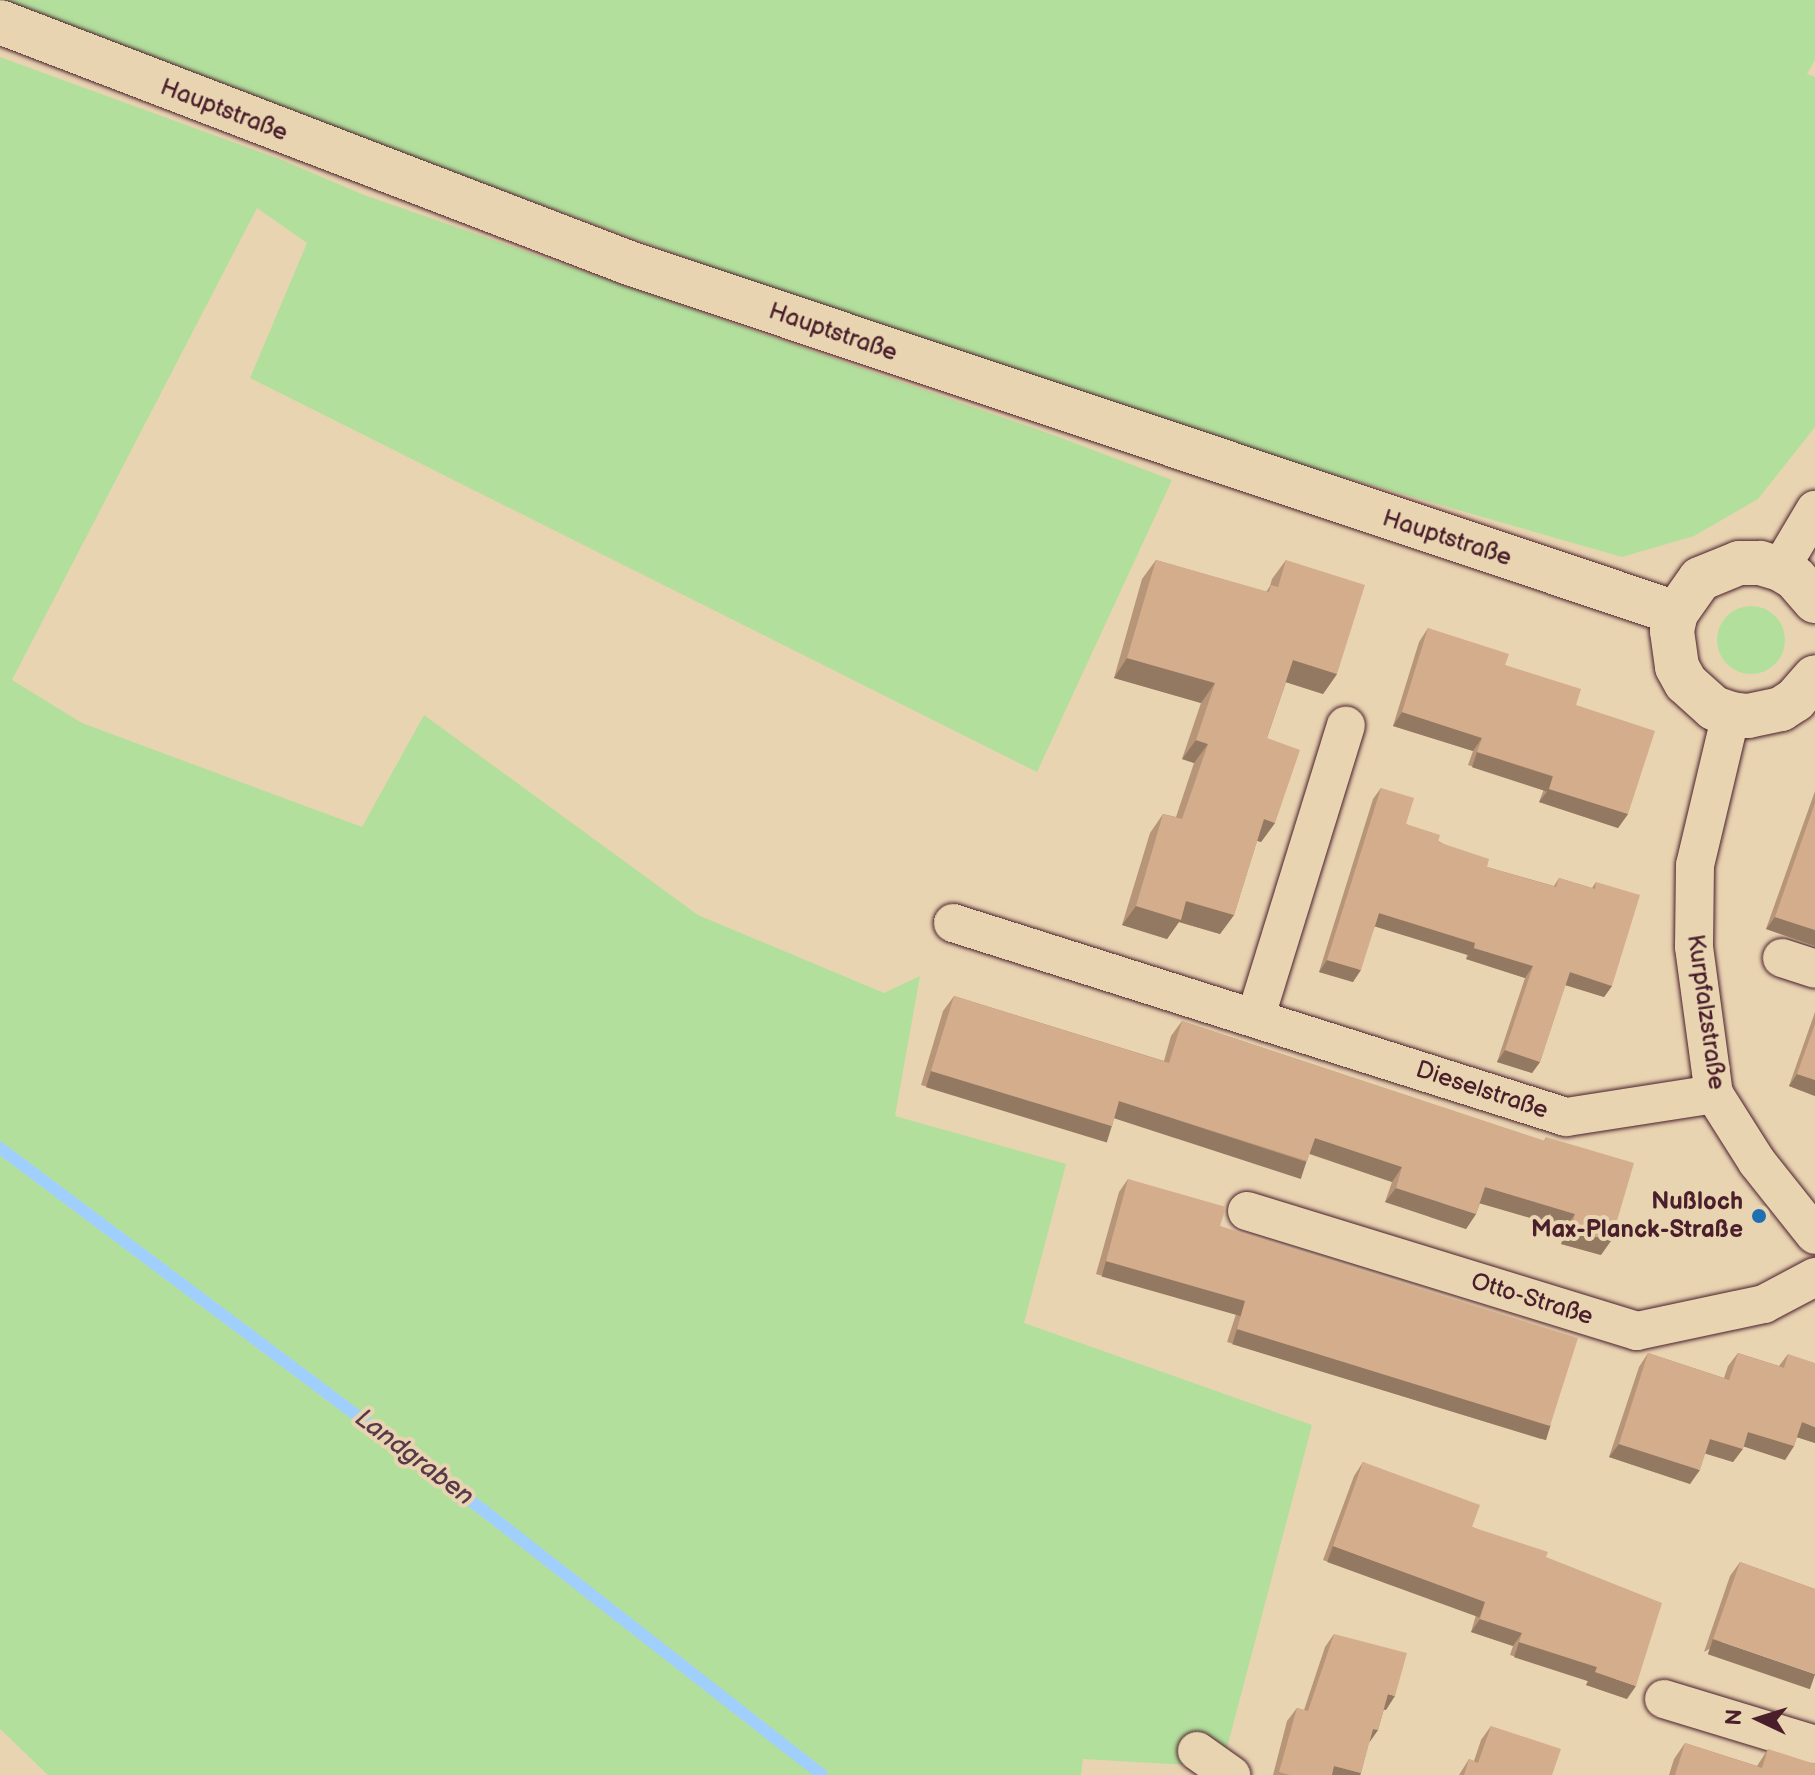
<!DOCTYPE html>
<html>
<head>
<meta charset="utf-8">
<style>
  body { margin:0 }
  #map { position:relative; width:1815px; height:1775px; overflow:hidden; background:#e9d4b2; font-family:"Balsamiq Sans",sans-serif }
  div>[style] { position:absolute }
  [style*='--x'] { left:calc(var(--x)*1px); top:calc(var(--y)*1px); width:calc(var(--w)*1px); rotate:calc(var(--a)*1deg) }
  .green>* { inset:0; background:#b3df9d }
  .round { border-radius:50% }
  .stream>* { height:12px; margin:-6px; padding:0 6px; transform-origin:6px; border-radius:6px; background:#a1cffc }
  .roads { filter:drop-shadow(0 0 2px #4a1f2b) drop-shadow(0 0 2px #4a1f2b) }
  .minor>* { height:38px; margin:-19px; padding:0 19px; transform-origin:19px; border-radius:19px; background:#e9d4b2 }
  .secondary>* { height:44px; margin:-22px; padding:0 22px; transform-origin:22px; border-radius:22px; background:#e9d4b2 }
  .wall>* { inset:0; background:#b69578 }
  .shaded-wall>* { inset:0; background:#947962; transform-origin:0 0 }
  .building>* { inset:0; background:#d4ad8c }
  .dots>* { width:22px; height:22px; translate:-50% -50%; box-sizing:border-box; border:4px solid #e9d4b2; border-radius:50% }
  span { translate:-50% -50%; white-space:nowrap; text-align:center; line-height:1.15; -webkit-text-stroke:8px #e9d4b2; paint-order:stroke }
  .street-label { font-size:24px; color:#4a1f2b }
  .poi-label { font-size:24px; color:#4a1f2b; font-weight:700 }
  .right { translate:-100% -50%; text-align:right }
  .water-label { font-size:26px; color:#57394a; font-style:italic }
  .north { position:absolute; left:1719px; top:1679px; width:80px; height:80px; -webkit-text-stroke:6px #e9d4b2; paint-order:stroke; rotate:274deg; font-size:22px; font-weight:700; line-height:32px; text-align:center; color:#4a1f2b }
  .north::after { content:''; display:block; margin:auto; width:28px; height:36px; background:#4a1f2b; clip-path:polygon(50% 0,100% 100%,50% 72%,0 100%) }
</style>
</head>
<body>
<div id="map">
  <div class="green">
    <div style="clip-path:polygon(0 0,1815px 0,1815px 60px,1807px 74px,1815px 77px,1815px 427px,1758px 499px,1694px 536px,1622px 557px,1061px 396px,0 5px)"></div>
    <div style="clip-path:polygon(0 57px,282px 160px,364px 195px,1059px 437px,1172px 480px,1037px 772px,250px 378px,307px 243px,257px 208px,12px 680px,82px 723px,362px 827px,424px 715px,698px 915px,884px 993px,920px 976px,895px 1116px,1066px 1164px,1024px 1323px,1312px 1425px,1222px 1767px,1083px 1759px,1081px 1775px,48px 1775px,0 1729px)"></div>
    <div class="round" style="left:1717px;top:606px;width:68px;height:68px"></div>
  </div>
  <div class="stream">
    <div style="--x:0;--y:1148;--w:609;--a:36.85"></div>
    <div style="--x:487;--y:1513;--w:425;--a:38"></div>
  </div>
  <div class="roads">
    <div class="minor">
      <div style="--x:1780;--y:569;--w:69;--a:-59.3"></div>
      <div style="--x:1731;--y:714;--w:155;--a:103.4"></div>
      <div style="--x:1695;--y:865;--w:82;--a:90.7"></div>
      <div style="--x:1694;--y:947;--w:148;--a:82.3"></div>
      <div style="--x:1714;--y:1094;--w:80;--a:57.7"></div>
      <div style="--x:1757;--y:1162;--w:93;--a:51.5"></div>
      <div style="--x:953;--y:923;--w:643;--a:17.56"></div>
      <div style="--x:1566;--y:1117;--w:150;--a:-8.8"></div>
      <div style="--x:1782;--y:958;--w:35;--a:18"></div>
      <div style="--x:1256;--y:1016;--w:304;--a:-72.8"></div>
      <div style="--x:1247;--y:1211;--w:408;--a:17.1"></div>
      <div style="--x:1637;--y:1331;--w:130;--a:-12"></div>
      <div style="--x:1764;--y:1304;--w:58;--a:-27.9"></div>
      <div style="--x:1664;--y:1699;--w:158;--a:16.9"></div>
      <div style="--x:1197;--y:1751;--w:42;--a:35.2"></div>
    </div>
    <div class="secondary">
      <div style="--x:0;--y:22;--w:674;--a:20.96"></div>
      <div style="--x:629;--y:263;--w:1104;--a:18.48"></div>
      <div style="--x:1815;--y:601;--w:30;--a:-131"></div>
      <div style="--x:1795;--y:578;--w:17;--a:-149"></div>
      <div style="--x:1780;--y:569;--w:21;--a:-163"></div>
      <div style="--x:1760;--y:563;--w:21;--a:180"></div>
      <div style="--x:1739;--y:563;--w:42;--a:157.7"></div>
      <div style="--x:1700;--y:579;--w:42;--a:125.2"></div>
      <div style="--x:1676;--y:613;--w:18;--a:103"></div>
      <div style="--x:1672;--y:631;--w:36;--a:82"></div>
      <div style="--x:1677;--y:667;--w:18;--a:61"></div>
      <div style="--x:1686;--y:683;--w:38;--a:42"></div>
      <div style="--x:1714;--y:708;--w:18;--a:19"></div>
      <div style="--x:1731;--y:714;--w:17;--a:7"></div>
      <div style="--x:1748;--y:716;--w:34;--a:-12"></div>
      <div style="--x:1781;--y:709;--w:17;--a:-33"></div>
      <div style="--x:1795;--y:700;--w:30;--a:-49"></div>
    </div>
  </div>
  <div class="wall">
    <div style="clip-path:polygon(1156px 560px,1266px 592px,1270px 586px,1272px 579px,1286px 560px,1337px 674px,1323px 694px,1286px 682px,1267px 738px,1275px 823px,1261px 842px,1257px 841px,1234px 915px,1220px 934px,1179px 922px,1167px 939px,1122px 925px,1150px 833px,1163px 814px,1176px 817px,1194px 763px,1182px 759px,1201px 703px,1114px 678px,1142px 579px)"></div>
    <div style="clip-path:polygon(1428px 628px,1505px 665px,1576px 705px,1628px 814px,1618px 828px,1539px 802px,1544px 789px,1468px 765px,1473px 751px,1393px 726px,1419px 642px)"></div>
    <div style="clip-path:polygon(1381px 788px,1406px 824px,1487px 867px,1554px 886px,1559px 878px,1592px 888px,1596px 882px,1612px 986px,1604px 997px,1565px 985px,1540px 1062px,1532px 1073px,1497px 1062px,1525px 978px,1466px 959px,1467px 955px,1375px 926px,1353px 982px,1319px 972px,1373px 799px)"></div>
    <div style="clip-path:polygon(1815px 791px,1815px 946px,1766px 929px)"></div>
    <div style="clip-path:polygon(954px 996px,1164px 1061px,1171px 1036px,1182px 1021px,1544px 1141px,1546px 1137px,1601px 1255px,1561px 1244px,1565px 1228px,1480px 1203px,1476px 1214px,1466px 1229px,1385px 1202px,1392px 1182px,1309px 1154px,1307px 1161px,1297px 1176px,1114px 1118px,1112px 1126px,1102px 1140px,921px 1085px,943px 1011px)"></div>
    <div style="clip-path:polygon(1815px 1012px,1815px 1096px,1789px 1086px)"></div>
    <div style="clip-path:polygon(1128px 1179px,1220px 1226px,1550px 1426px,1541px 1439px,1227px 1342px,1236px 1314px,1096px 1274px,1119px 1192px)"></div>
    <div style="clip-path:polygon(1648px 1353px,1724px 1378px,1728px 1366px,1738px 1353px,1779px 1366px,1788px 1354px,1815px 1443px,1797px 1437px,1794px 1446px,1785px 1460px,1744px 1446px,1733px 1462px,1705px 1453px,1690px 1484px,1609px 1457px,1639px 1367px)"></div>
    <div style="clip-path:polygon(1363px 1462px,1472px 1527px,1546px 1557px,1627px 1699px,1586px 1685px,1588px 1680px,1510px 1655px,1513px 1646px,1471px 1632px,1476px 1615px,1323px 1560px,1354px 1476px)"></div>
    <div style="clip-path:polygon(1740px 1562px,1815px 1589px,1704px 1652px,1730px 1576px)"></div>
    <div style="clip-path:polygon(1334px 1634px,1386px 1710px,1384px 1709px,1378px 1730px,1369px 1742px,1361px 1773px,1360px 1775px,1273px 1775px,1287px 1721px,1297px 1708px,1304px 1710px,1325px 1647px)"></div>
    <div style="clip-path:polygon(1491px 1726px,1552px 1775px,1459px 1775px,1469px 1759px,1474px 1761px,1481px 1740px)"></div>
    <div style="clip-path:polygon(1685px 1743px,1757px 1766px,1768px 1749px,1815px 1775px,1669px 1775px,1674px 1759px)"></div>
  </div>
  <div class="shaded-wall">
    <div style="clip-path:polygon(1127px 658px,1215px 683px,1201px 703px,1114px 678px)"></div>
    <div style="clip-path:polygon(1293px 660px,1337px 674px,1323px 694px,1279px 680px)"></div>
    <div style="clip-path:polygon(1402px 712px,1482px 738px,1473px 751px,1393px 726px)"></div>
    <div style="clip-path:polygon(1196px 740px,1208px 744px,1194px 763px,1182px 759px)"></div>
    <div style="left:1477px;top:752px;width:80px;height:16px;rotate:18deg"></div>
    <div style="clip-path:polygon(1549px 789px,1628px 814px,1618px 828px,1539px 802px)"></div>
    <div style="clip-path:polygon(1264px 819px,1275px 823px,1261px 842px,1250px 838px)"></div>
    <div style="clip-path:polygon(1186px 901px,1234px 915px,1220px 934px,1179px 922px,1167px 939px,1122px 925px,1136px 906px)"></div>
    <div style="left:1379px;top:913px;width:101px;height:14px;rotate:17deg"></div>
    <div style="clip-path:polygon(1775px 917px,1815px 930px,1815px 946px,1766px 929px)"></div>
    <div style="clip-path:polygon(1474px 948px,1533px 966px,1525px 978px,1466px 959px)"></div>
    <div style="clip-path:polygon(1327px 960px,1361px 970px,1353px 982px,1319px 972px)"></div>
    <div style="clip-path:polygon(1570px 972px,1612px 986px,1604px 997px,1562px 984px)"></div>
    <div style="clip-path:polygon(1505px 1050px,1540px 1062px,1532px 1073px,1497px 1062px)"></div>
    <div style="left:931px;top:1071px;width:189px;height:17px;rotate:17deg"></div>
    <div style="clip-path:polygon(1797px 1074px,1815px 1080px,1815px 1096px,1789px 1086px)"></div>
    <div style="left:1119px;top:1101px;width:197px;height:18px;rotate:18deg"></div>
    <div style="clip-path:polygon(1315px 1138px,1402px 1167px,1392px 1182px,1305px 1152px)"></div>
    <div style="clip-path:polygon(1485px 1187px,1575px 1214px,1565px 1228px,1475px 1202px)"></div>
    <div style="clip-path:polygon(1396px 1188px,1476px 1214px,1466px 1229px,1385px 1202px)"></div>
    <div style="clip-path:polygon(1571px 1229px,1611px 1241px,1601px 1255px,1561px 1244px)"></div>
    <div style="left:1106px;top:1261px;width:145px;height:16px;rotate:16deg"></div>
    <div style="left:1237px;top:1329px;width:328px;height:16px;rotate:17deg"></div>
    <div style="clip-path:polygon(1802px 1422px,1815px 1427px,1815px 1443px,1793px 1436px)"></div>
    <div style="clip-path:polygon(1748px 1432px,1794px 1446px,1785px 1460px,1739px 1445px)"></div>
    <div style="clip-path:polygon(1710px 1439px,1743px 1449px,1733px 1462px,1700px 1452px)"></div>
    <div style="clip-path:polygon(1619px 1444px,1700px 1470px,1690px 1484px,1609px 1457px)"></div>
    <div style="left:1333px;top:1546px;width:162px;height:17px;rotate:20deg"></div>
    <div style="clip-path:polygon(1480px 1619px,1522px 1633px,1513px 1646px,1471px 1632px)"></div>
    <div style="left:1713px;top:1639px;width:108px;height:16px;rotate:19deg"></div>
    <div style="left:1519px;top:1642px;width:82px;height:16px;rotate:18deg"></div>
    <div style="clip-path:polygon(1595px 1672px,1636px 1686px,1627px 1699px,1586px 1685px)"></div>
    <div style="clip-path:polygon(1388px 1694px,1395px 1696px,1386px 1710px,1378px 1708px)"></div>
    <div style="clip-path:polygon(1373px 1729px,1378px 1730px,1369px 1743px)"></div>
    <div style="clip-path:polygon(1334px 1766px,1361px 1773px,1360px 1775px,1328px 1775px)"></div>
  </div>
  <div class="building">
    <div style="clip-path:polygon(1156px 560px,1269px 592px,1271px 585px,1278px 587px,1286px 560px,1365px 585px,1337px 674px,1293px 660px,1267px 738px,1300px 750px,1275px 823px,1264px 819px,1234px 915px,1186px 901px,1181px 920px,1136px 906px,1163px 814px,1182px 819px,1208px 744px,1196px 740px,1215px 683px,1127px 658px)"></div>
    <div style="clip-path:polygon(1428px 628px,1509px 654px,1505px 665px,1581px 689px,1576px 705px,1655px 731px,1628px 814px,1549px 789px,1553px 776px,1477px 752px,1482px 738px,1402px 712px)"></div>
    <div style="clip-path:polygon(1381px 788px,1414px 798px,1406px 824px,1440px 835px,1438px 842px,1489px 859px,1487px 867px,1556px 887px,1559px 878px,1595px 889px,1596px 882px,1640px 895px,1612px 986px,1570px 972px,1540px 1062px,1505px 1050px,1533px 966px,1474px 948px,1475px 943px,1379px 913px,1361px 970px,1327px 960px)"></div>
    <div style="clip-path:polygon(1815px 803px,1815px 930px,1775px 917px)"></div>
    <div style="clip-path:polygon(954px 996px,1169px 1063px,1182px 1021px,1545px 1141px,1546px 1137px,1634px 1163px,1611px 1241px,1571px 1229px,1575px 1214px,1485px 1187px,1476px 1214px,1396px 1188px,1402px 1167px,1315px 1138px,1307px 1161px,1119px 1101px,1112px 1126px,931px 1071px)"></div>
    <div style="clip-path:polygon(1815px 1024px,1815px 1080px,1797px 1074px)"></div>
    <div style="clip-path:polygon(1128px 1179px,1226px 1207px,1220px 1226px,1578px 1338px,1550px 1426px,1237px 1329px,1245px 1301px,1106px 1261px)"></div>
    <div style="clip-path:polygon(1648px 1353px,1729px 1380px,1738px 1353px,1784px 1368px,1788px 1354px,1815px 1363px,1815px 1427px,1802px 1422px,1794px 1446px,1748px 1432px,1743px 1449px,1710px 1439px,1700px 1470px,1619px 1444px)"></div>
    <div style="clip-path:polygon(1363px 1462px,1480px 1505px,1472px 1527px,1548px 1552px,1546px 1557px,1662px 1603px,1636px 1686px,1595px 1672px,1597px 1667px,1519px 1642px,1522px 1633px,1480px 1619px,1485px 1602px,1333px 1546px)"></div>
    <div style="clip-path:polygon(1740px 1562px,1815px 1589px,1815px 1674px,1713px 1639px)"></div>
    <div style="clip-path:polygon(1334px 1634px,1407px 1653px,1395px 1696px,1388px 1694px,1378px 1730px,1373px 1729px,1361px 1773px,1334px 1766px,1332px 1775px,1290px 1775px,1279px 1772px,1297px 1708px,1308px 1711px)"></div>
    <div style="clip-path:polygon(1491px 1726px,1561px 1749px,1552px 1775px,1464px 1775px,1469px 1759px,1478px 1763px)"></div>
    <div style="clip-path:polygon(1685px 1743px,1762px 1768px,1768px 1749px,1815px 1764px,1815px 1775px,1675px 1775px)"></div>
  </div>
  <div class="dots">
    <div style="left:1759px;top:1216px;background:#1f6fb2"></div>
  </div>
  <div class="street-label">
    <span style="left:224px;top:110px;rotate:21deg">Hauptstraße</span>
    <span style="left:833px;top:332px;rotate:19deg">Hauptstraße</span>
    <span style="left:1447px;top:538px;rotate:18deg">Hauptstraße</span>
    <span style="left:1706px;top:1012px;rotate:82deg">Kurpfalzstraße</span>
    <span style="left:1482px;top:1090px;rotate:18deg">Dieselstraße</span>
    <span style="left:1532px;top:1299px;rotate:17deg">Otto-Straße</span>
  </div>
  <div class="poi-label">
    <span class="right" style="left:1743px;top:1216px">Nußloch<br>Max-Planck-Straße</span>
  </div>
  <div class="water-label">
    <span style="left:414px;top:1458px;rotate:37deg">Landgraben</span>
  </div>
  <div class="north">N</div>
</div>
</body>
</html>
